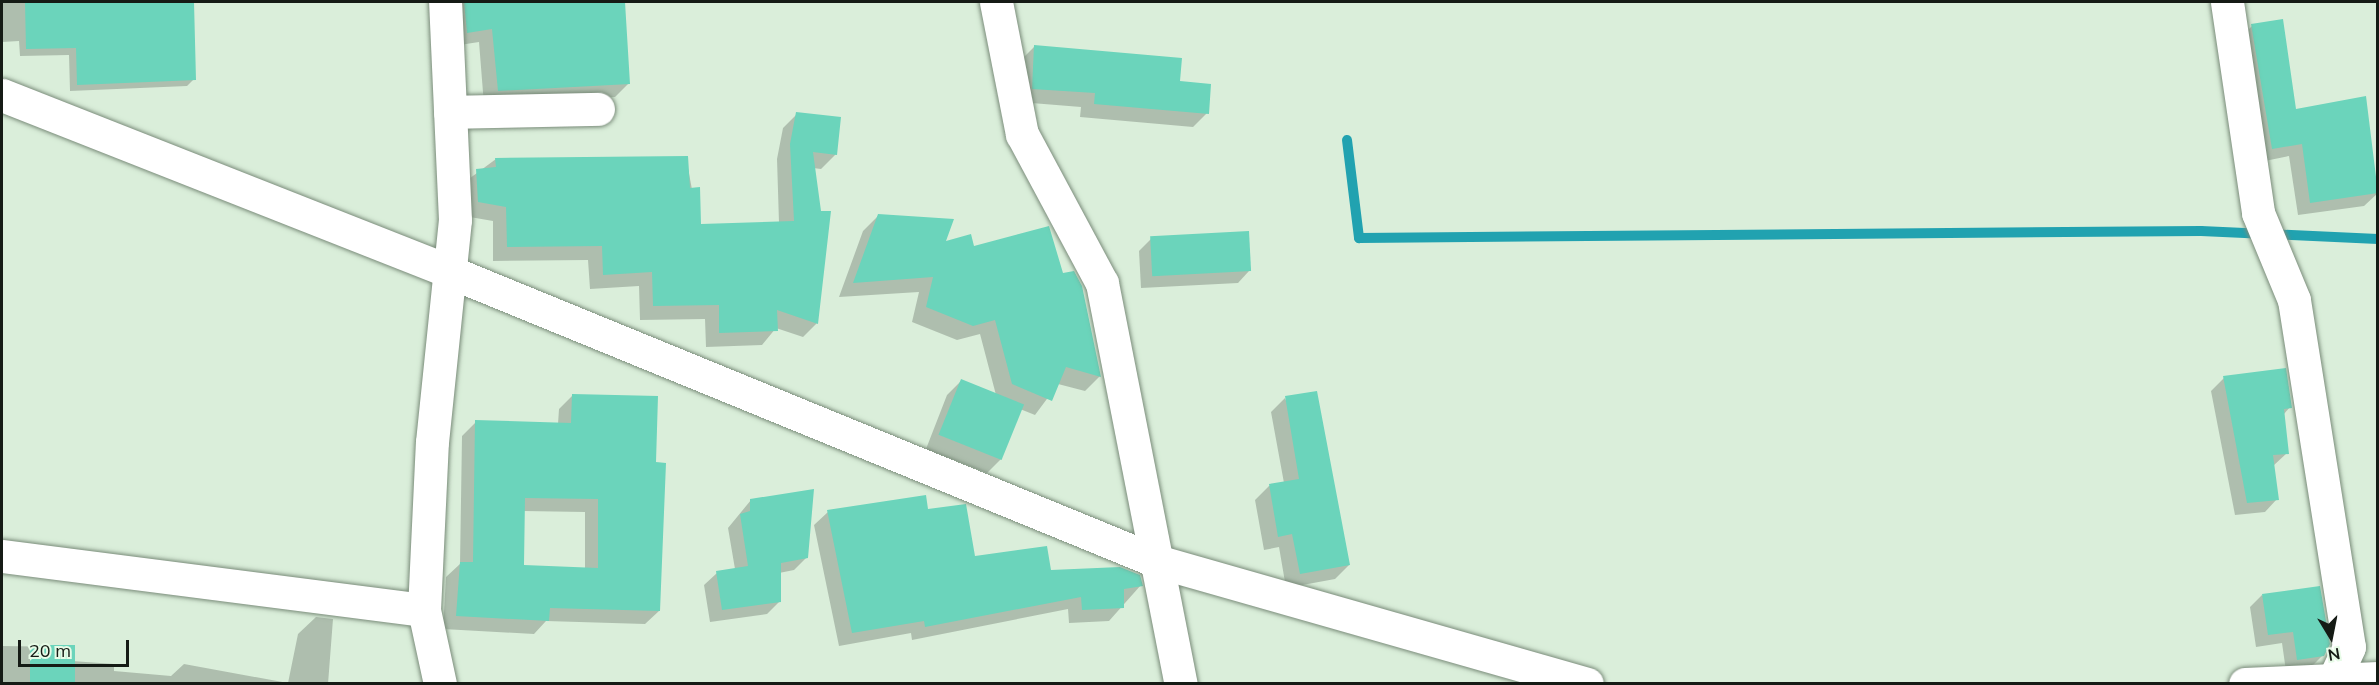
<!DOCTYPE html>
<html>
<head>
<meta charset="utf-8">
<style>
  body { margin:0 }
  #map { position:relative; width:2379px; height:685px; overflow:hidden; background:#daeeda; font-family:Mulish,sans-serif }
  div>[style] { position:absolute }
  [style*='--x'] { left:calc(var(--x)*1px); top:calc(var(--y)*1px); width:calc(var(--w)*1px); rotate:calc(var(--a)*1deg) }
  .shadow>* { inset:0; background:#0003 }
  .stream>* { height:10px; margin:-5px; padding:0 5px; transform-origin:5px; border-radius:5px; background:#21a2b0 }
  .building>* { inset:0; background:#6bd4bb; transform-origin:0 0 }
  .roads { filter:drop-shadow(0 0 2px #7a8c7a) drop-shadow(0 0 2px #7a8c7a) }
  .minor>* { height:33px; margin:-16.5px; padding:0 16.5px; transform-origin:16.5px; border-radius:16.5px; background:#fff }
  span { translate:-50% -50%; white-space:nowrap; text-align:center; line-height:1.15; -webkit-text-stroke:4.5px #e7fbe7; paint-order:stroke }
  .frame { position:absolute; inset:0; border:3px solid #151b15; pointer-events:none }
  .north { position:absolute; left:2301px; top:607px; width:60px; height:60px; -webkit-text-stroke:4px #e7fbe7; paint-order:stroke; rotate:170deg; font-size:16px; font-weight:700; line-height:24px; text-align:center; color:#151b15 }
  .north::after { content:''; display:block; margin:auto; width:21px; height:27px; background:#151b15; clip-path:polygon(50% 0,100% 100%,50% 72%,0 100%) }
  .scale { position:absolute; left:18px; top:640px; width:111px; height:27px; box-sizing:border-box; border:3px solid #151b15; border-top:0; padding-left:8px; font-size:18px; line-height:21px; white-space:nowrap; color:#151b15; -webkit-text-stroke:4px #e7fbe7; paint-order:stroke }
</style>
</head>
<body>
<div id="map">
  <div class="shadow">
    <div style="clip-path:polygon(2px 2px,192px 2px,194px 79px,187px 86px,70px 91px,69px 55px,20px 56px,19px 41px,2px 42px)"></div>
    <div style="clip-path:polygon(450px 2px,623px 2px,629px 83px,615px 97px,484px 105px,479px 42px,453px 46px)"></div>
    <div style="clip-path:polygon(2252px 26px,2295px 111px,2378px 193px,2364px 206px,2298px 215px,2289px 156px,2260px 162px,2239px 39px)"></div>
    <div style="clip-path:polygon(1034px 47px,1178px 83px,1207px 113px,1193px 127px,1080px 117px,1081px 107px,1019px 102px,1020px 61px)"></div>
    <div style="clip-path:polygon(797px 114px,836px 154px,821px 169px,813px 168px,817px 323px,803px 337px,776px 328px,762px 345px,706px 347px,705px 319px,640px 320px,639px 286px,590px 289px,588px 260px,493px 261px,493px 221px,464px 216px,462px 184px,496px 159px,686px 158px,699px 226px,779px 223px,777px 159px,783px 128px)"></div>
    <div style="clip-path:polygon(878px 216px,944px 243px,1062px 274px,1100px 376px,1085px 391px,1058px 384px,1035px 415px,1020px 409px,1001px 459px,987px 473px,926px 449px,947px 395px,961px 381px,996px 395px,980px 334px,957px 340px,912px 322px,919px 292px,839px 297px,863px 231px)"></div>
    <div style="clip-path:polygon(1151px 239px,1249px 271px,1238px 283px,1141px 288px,1139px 251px)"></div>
    <div style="clip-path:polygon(2224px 378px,2290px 407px,2284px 414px,2287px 453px,2273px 466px,2277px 499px,2265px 512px,2235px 515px,2211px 391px)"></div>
    <div style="clip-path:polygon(evenodd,573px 395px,654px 464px,659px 611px,645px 624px,546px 621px,534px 634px,443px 629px,446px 577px,460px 564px,462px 436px,476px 422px,558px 424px,559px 409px,573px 395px,523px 511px,585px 512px,585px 569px,523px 567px,523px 511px)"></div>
    <div style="clip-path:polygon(1285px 398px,1349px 565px,1335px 579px,1286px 588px,1279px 547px,1264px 550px,1255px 500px,1269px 486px,1284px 483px,1271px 412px)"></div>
    <div style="clip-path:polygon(751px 500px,807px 557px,794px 570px,779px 573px,780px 601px,767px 614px,710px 622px,704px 585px,717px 573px,735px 569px,728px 528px)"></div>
    <div style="clip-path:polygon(927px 511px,974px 557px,1141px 585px,1109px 621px,1069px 623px,1068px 609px,912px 640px,911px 633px,839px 646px,814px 525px,828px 512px)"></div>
    <div style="clip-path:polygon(2262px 595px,2323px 655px,2311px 667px,2286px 671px,2282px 643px,2256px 647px,2250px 607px)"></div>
    <div style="clip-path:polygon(316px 617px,333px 619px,328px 684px,2px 684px,2px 646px,73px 647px,72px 661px,114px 664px,114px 671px,171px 676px,184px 664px,288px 683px,298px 634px)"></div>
  </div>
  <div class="stream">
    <div style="--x:1347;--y:140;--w:99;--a:83"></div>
    <div style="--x:1359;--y:238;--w:842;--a:-0.48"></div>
    <div style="--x:2201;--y:231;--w:177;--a:2.6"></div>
  </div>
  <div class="building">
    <div style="clip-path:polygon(25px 2px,194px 2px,196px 80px,77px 85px,76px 48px,26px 49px)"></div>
    <div style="clip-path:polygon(464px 2px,625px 2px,630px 84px,498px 91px,492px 29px,467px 33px)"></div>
    <div style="clip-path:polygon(2283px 19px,2296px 109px,2366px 96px,2378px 193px,2310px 203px,2302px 144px,2272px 149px,2251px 24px)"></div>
    <div style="clip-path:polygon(1034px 45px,1182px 58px,1180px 81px,1211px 84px,1209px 114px,1094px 104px,1095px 93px,1032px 89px)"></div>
    <div style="clip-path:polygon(796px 112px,841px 117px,837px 155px,813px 152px,821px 211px,831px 211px,818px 324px,777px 310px,778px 331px,719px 333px,719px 305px,653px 306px,652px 272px,603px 275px,602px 246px,507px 247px,506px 207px,478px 202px,476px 169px,496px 167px,495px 158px,688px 156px,690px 188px,700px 187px,701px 224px,794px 221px,790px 144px)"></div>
    <div style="clip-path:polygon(878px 214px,954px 219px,946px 241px,971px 234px,974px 246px,1049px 226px,1063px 273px,1074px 271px,1082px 286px,1101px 377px,1066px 367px,1052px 401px,1012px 384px,995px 320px,973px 326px,926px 307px,933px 277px,853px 283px)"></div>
    <div style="left:1249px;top:231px;width:40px;height:99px;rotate:87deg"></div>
    <div style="clip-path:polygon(2286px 368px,2292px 408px,2284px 409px,2289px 454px,2273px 455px,2279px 500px,2247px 503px,2223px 376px)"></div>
    <div style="left:961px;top:379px;width:68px;height:60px;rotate:22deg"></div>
    <div style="clip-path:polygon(1317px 391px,1350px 565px,1300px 574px,1292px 534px,1278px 537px,1269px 484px,1299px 479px,1285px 396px)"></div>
    <div style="clip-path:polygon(evenodd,572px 394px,658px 396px,656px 462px,666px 463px,660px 611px,550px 608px,549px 621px,456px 616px,460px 562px,473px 562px,475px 420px,571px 423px,572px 394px,525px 498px,598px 499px,598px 568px,524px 565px,525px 498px)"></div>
    <div style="clip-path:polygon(814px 489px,808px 558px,781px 563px,781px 602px,722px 610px,716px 571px,748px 566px,740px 514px,750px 511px,750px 499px)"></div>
    <div style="clip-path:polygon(926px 495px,928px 509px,966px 504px,975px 556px,1047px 546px,1051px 570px,1120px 567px,1140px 575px,1143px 586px,1124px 589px,1124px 608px,1082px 610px,1081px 597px,925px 627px,924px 621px,852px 633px,827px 510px)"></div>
    <div style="clip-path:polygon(2320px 586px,2330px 644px,2324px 656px,2297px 660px,2293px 632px,2268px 635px,2262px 594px)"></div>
    <div style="left:30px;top:645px;width:45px;height:39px"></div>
  </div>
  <div class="roads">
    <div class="minor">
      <div style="--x:996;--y:2;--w:135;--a:78.9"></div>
      <div style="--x:1022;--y:134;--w:169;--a:61.8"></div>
      <div style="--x:1102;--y:283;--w:409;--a:78.9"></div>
      <div style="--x:2227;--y:2;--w:213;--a:81.6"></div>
      <div style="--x:2258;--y:213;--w:94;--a:67.5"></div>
      <div style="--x:2294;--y:300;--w:351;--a:81"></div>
      <div style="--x:2349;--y:647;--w:33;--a:115"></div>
      <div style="--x:2;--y:95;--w:479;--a:21.5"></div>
      <div style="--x:448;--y:271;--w:765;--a:22.27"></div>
      <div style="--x:1156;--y:561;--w:448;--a:15.9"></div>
      <div style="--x:450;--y:112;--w:148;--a:-1.2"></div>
      <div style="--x:2;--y:556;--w:425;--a:7.3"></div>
      <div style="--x:440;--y:684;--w:76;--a:-102.2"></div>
      <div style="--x:424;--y:610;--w:168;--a:-87.3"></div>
      <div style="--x:432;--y:442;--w:223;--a:-84.1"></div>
      <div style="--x:455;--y:220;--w:218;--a:-92.6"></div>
      <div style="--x:2245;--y:684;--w:133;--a:-2.6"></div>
    </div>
  </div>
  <div class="frame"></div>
  <div class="north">N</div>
  <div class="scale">20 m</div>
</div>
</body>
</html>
